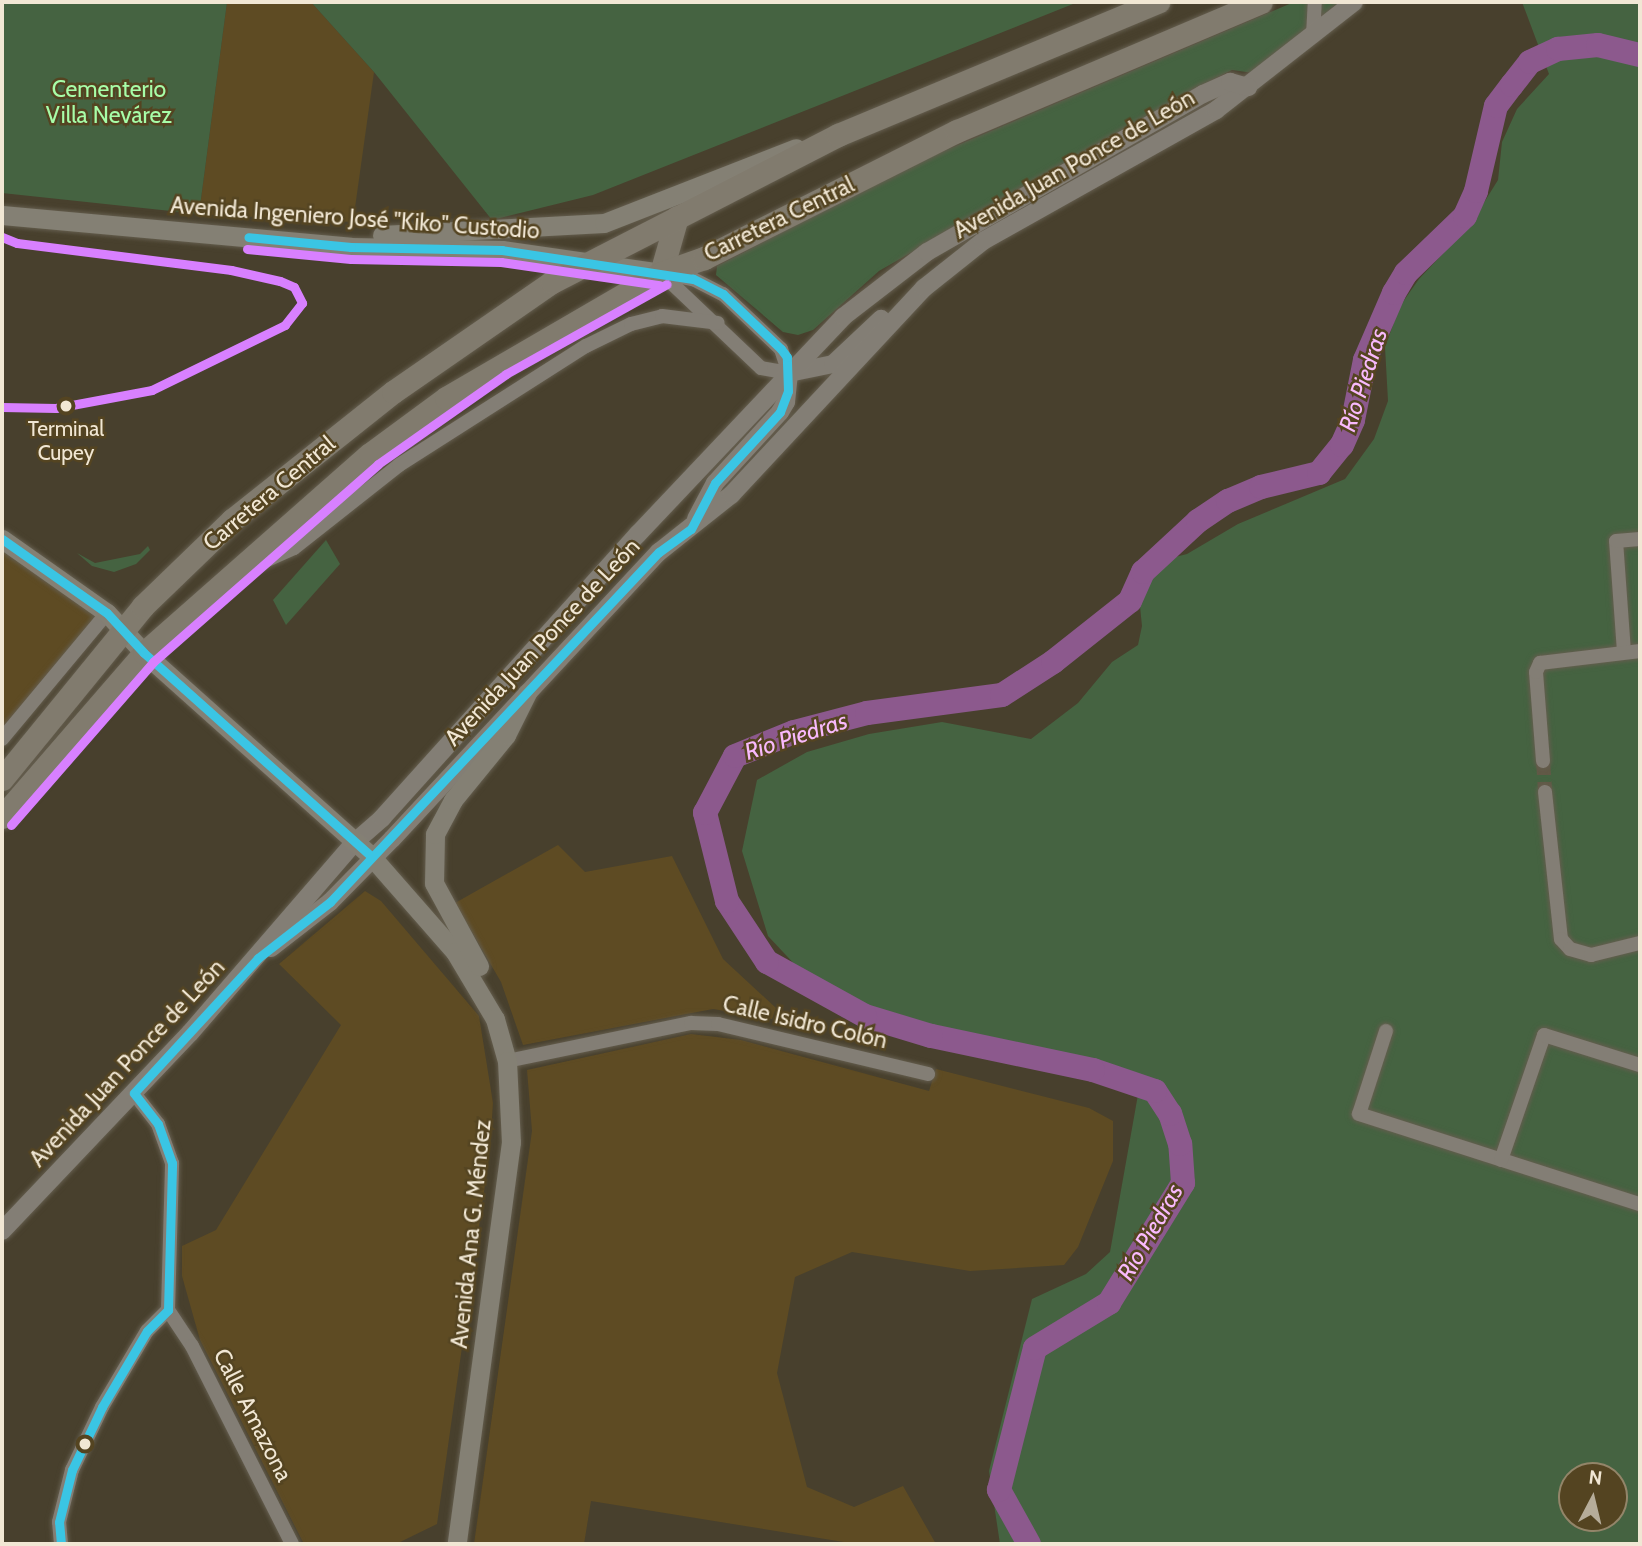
<!DOCTYPE html>
<html>
<head>
<meta charset="utf-8">
<style>
  body { margin:0 }
  #map { position:relative; width:1642px; height:1546px; overflow:hidden; background:#48402d; font-family:Cabin,sans-serif }
  div>[style] { position:absolute }
  [style*='--x'] { left:calc(var(--x)*1px); top:calc(var(--y)*1px); width:calc(var(--w)*1px); rotate:calc(var(--a)*1deg) }
  .built>* { inset:0; background:#5e4b23 }
  .green>* { inset:0; background:#456341 }
  .river>* { height:24px; margin:-12px; padding:0 12px; transform-origin:12px; border-radius:12px; background:#8c598d }
  .minor-tunnel>* { height:14px; margin-top:-7px; transform-origin:0; background:repeating-linear-gradient(90deg,#615946 0 14px,transparent 0 21px) }
  .roads { filter:drop-shadow(0 0 2px #645d4e) drop-shadow(0 0 2px #645d4e) }
  .minor>* { height:14px; margin:-7px; padding:0 7px; transform-origin:7px; border-radius:7px; background:#837e75 }
  .tertiary>* { height:18px; margin:-9px; padding:0 9px; transform-origin:9px; border-radius:9px; background:#837e75 }
  .secondary>* { height:19px; margin:-9.5px; padding:0 9.5px; transform-origin:9.5px; border-radius:9.5px; background:#848074 }
  .trunk>* { height:23px; margin:-11.5px; padding:0 11.5px; transform-origin:11.5px; border-radius:11.5px; background:#817b6e }
  .bus-1>* { height:9px; margin:-4.5px; padding:0 4.5px; transform-origin:4.5px; border-radius:4.5px; background:#3ac5e4 }
  .bus-2>* { height:9px; margin:-4.5px; padding:0 4.5px; transform-origin:4.5px; border-radius:4.5px; background:#d880ff }
  .dots>* { width:19px; height:19px; translate:-50% -50%; box-sizing:border-box; border:4px solid #544421; border-radius:50% }
  span { translate:-50% -50%; white-space:nowrap; text-align:center; line-height:1.15; -webkit-text-stroke:5px #544421; paint-order:stroke }
  .bus-label { font-size:21px; color:#f1e7d4 }
  .park-label { font-size:23px; color:#a7fda8 }
  .street-label { font-size:23px; color:#f1e7d4 }
  .water-label { font-size:24px; color:#f8b9fc; font-style:italic }
  .frame { position:absolute; inset:0; border:4px solid #f1e7d4; pointer-events:none }
  .north { position:absolute; left:1558px; top:1462px; width:70px; height:70px; box-sizing:border-box; background:#544421; border:2px solid #938569; border-radius:50%; rotate:7deg; font-size:19px; font-weight:700; line-height:28px; text-align:center; color:#f1e7d4 }
  .north::after { content:''; display:block; margin:auto; width:24px; height:32px; background:#b6ad9a; clip-path:polygon(50% 0,100% 100%,50% 72%,0 100%) }
</style>
</head>
<body>
<div id="map">
  <div class="built">
    <div style="clip-path:polygon(227px 2px,311px 2px,374px 72px,353px 222px,199px 214px)"></div>
    <div style="clip-path:polygon(2px 539px,107px 613px,2px 739px)"></div>
    <div style="clip-path:polygon(558px 845px,585px 872px,672px 856px,723px 959px,776px 1008px,772px 1019px,713px 1009px,523px 1045px,501px 982px,455px 903px)"></div>
    <div style="clip-path:polygon(365px 891px,381px 901px,479px 1016px,493px 1103px,490px 1149px,437px 1524px,396px 1544px,304px 1544px,200px 1340px,182px 1276px,182px 1246px,216px 1230px,341px 1025px,279px 964px)"></div>
    <div style="clip-path:polygon(691px 1034px,741px 1040px,929px 1091px,936px 1069px,1089px 1108px,1113px 1121px,1113px 1161px,1078px 1247px,1064px 1265px,970px 1271px,852px 1252px,795px 1277px,777px 1373px,807px 1487px,854px 1507px,903px 1486px,936px 1544px,856px 1544px,591px 1501px,584px 1544px,474px 1544px,532px 1131px,527px 1070px)"></div>
  </div>
  <div class="green">
    <div style="clip-path:polygon(2px 2px,227px 2px,199px 214px,2px 193px)"></div>
    <div style="clip-path:polygon(311px 2px,1078px 2px,593px 195px,492px 220px,374px 72px)"></div>
    <div style="clip-path:polygon(1294px 2px,1339px 2px,1253px 73px,1232px 70px,1204px 84px,879px 271px,813px 330px,798px 335px,783px 332px,716px 275px,717px 266px,925px 159px)"></div>
    <div style="clip-path:polygon(evenodd,1522px 2px,1640px 2px,1640px 1544px,1000px 1544px,989px 1471px,1032px 1299px,1086px 1274px,1110px 1252px,1139px 1089px,926px 1039px,830px 1002px,768px 936px,742px 851px,757px 780px,807px 752px,869px 734px,942px 722px,1031px 739px,1078px 703px,1112px 662px,1138px 645px,1142px 626px,1136px 567px,1187px 554px,1238px 524px,1345px 479px,1374px 439px,1388px 401px,1385px 347px,1400px 306px,1419px 279px,1470px 225px,1498px 180px,1502px 142px,1517px 109px,1549px 74px,1522px 2px,1572px 1476px,1614px 1476px,1614px 1518px,1572px 1518px,1572px 1476px)"></div>
    <div style="clip-path:polygon(326px 540px,340px 564px,286px 625px,273px 600px)"></div>
    <div style="clip-path:polygon(148px 546px,150px 550px,136px 564px,114px 572px,92px 566px,77px 553px,95px 563px,140px 554px)"></div>
  </div>
  <div class="river">
    <div style="--x:1029;--y:1544;--w:62;--a:-119.1"></div>
    <div style="--x:999;--y:1490;--w:146;--a:-75.8"></div>
    <div style="--x:1035;--y:1348;--w:87;--a:-31.3"></div>
    <div style="--x:1109;--y:1303;--w:141;--a:-58.3"></div>
    <div style="--x:1183;--y:1183;--w:39;--a:-94"></div>
    <div style="--x:1180;--y:1144;--w:32;--a:-108"></div>
    <div style="--x:1170;--y:1114;--w:27;--a:-123"></div>
    <div style="--x:1155;--y:1091;--w:65;--a:-161.3"></div>
    <div style="--x:1093;--y:1070;--w:166;--a:-168.1"></div>
    <div style="--x:931;--y:1036;--w:69;--a:-163.1"></div>
    <div style="--x:865;--y:1016;--w:112;--a:-151.1"></div>
    <div style="--x:767;--y:962;--w:73;--a:-123.3"></div>
    <div style="--x:727;--y:901;--w:91;--a:-104"></div>
    <div style="--x:705;--y:813;--w:64;--a:-62.2"></div>
    <div style="--x:735;--y:756;--w:64;--a:-22.1"></div>
    <div style="--x:794;--y:732;--w:75;--a:-14.6"></div>
    <div style="--x:867;--y:713;--w:136;--a:-7.6"></div>
    <div style="--x:1002;--y:695;--w:61;--a:-32.9"></div>
    <div style="--x:1053;--y:662;--w:98;--a:-38.4"></div>
    <div style="--x:1130;--y:601;--w:32;--a:-66"></div>
    <div style="--x:1143;--y:572;--w:75;--a:-42.8"></div>
    <div style="--x:1198;--y:521;--w:36;--a:-34"></div>
    <div style="--x:1228;--y:501;--w:36;--a:-23"></div>
    <div style="--x:1261;--y:487;--w:60;--a:-13.6"></div>
    <div style="--x:1319;--y:473;--w:36;--a:-51"></div>
    <div style="--x:1342;--y:445;--w:27;--a:-66"></div>
    <div style="--x:1353;--y:420;--w:61;--a:-78.7"></div>
    <div style="--x:1365;--y:360;--w:73;--a:-66.6"></div>
    <div style="--x:1394;--y:293;--w:23;--a:-59"></div>
    <div style="--x:1406;--y:273;--w:82;--a:-44"></div>
    <div style="--x:1465;--y:216;--w:27;--a:-66"></div>
    <div style="--x:1476;--y:191;--w:87;--a:-76.8"></div>
    <div style="--x:1496;--y:106;--w:26;--a:-53"></div>
    <div style="--x:1512;--y:85;--w:29;--a:-52"></div>
    <div style="--x:1530;--y:62;--w:31;--a:-25"></div>
    <div style="--x:1558;--y:49;--w:40;--a:-5.7"></div>
    <div style="--x:1598;--y:45;--w:43;--a:13.4"></div>
  </div>
  <div class="minor-tunnel">
    <div style="--x:1543;--y:761;--w:31;--a:86"></div>
  </div>
  <div class="roads">
    <div class="minor">
      <div style="--x:1313;--y:36;--w:34;--a:-87"></div>
      <div style="--x:661;--y:273;--w:33;--a:11"></div>
      <div style="--x:693;--y:279;--w:34;--a:27"></div>
      <div style="--x:723;--y:294;--w:80;--a:43.5"></div>
      <div style="--x:781;--y:349;--w:25;--a:72"></div>
      <div style="--x:789;--y:373;--w:28;--a:-170"></div>
      <div style="--x:761;--y:368;--w:138;--a:-136.5"></div>
      <div style="--x:249;--y:568;--w:49;--a:-24"></div>
      <div style="--x:294;--y:548;--w:134;--a:-38.3"></div>
      <div style="--x:399;--y:465;--w:222;--a:-32.5"></div>
      <div style="--x:586;--y:346;--w:50;--a:-26.1"></div>
      <div style="--x:631;--y:324;--w:32;--a:-14"></div>
      <div style="--x:662;--y:316;--w:56;--a:7.1"></div>
      <div style="--x:1624;--y:652;--w:111;--a:-94.1"></div>
      <div style="--x:1616;--y:541;--w:24;--a:-5"></div>
      <div style="--x:2;--y:739;--w:164;--a:-50.2"></div>
      <div style="--x:1543;--y:761;--w:89;--a:-94.5"></div>
      <div style="--x:1536;--y:672;--w:10;--a:-66"></div>
      <div style="--x:1540;--y:663;--w:101;--a:-6.8"></div>
      <div style="--x:1545;--y:792;--w:148;--a:83.8"></div>
      <div style="--x:1561;--y:939;--w:13;--a:48"></div>
      <div style="--x:1570;--y:949;--w:22;--a:16"></div>
      <div style="--x:1591;--y:955;--w:50;--a:-13.8"></div>
      <div style="--x:1386;--y:1031;--w:87;--a:108"></div>
      <div style="--x:1359;--y:1114;--w:295;--a:17.8"></div>
      <div style="--x:507;--y:1061;--w:188;--a:-11.7"></div>
      <div style="--x:691;--y:1023;--w:27;--a:2"></div>
      <div style="--x:718;--y:1024;--w:216;--a:13.4"></div>
      <div style="--x:1501;--y:1160;--w:132;--a:-71"></div>
      <div style="--x:1544;--y:1035;--w:101;--a:17.4"></div>
      <div style="--x:168;--y:1310;--w:43;--a:56.3"></div>
      <div style="--x:192;--y:1346;--w:222;--a:63.2"></div>
      <div style="--x:61;--y:1544;--w:22;--a:-95"></div>
      <div style="--x:59;--y:1522;--w:54;--a:-76"></div>
      <div style="--x:72;--y:1470;--w:70;--a:-64.5"></div>
      <div style="--x:102;--y:1407;--w:88;--a:-59.4"></div>
      <div style="--x:147;--y:1331;--w:30;--a:-45"></div>
      <div style="--x:168;--y:1310;--w:147;--a:-88.4"></div>
      <div style="--x:172;--y:1163;--w:41;--a:-109.7"></div>
      <div style="--x:158;--y:1124;--w:39;--a:-128"></div>
    </div>
    <div class="tertiary">
      <div style="--x:789;--y:373;--w:45;--a:-11.6"></div>
      <div style="--x:833;--y:364;--w:66;--a:-43.2"></div>
      <div style="--x:696;--y:519;--w:41;--a:-62.2"></div>
      <div style="--x:715;--y:483;--w:96;--a:-47.5"></div>
      <div style="--x:780;--y:412;--w:12;--a:-59"></div>
      <div style="--x:786;--y:402;--w:29;--a:-84"></div>
      <div style="--x:271;--y:948;--w:75;--a:-37.9"></div>
      <div style="--x:330;--y:902;--w:88;--a:-45.5"></div>
      <div style="--x:392;--y:839;--w:392;--a:-47.1"></div>
      <div style="--x:659;--y:552;--w:92;--a:-38.4"></div>
      <div style="--x:731;--y:495;--w:283;--a:-47"></div>
      <div style="--x:924;--y:288;--w:75;--a:-38.5"></div>
      <div style="--x:983;--y:241;--w:267;--a:-29.3"></div>
      <div style="--x:1216;--y:110;--w:175;--a:-38"></div>
      <div style="--x:2;--y:1231;--w:273;--a:-46.5"></div>
      <div style="--x:190;--y:1033;--w:254;--a:-49.2"></div>
      <div style="--x:356;--y:841;--w:35;--a:-41"></div>
      <div style="--x:382;--y:818;--w:382;--a:-48"></div>
      <div style="--x:638;--y:534;--w:299;--a:-46.6"></div>
      <div style="--x:843;--y:317;--w:106;--a:-37.7"></div>
      <div style="--x:927;--y:252;--w:318;--a:-29.8"></div>
      <div style="--x:1203;--y:94;--w:30;--a:-24"></div>
      <div style="--x:1230;--y:82;--w:19;--a:16"></div>
    </div>
    <div class="secondary">
      <div style="--x:2;--y:215;--w:350;--a:5.2"></div>
      <div style="--x:351;--y:247;--w:151;--a:1.1"></div>
      <div style="--x:502;--y:250;--w:161;--a:8.2"></div>
      <div style="--x:382;--y:235;--w:222;--a:-3.1"></div>
      <div style="--x:604;--y:223;--w:206;--a:-21.3"></div>
      <div style="--x:2;--y:539;--w:128;--a:35.2"></div>
      <div style="--x:107;--y:613;--w:54;--a:47.2"></div>
      <div style="--x:144;--y:653;--w:305;--a:41.8"></div>
      <div style="--x:371;--y:856;--w:128;--a:48.8"></div>
      <div style="--x:455;--y:952;--w:78;--a:59.2"></div>
      <div style="--x:495;--y:1019;--w:44;--a:74.1"></div>
      <div style="--x:507;--y:1061;--w:81;--a:87.2"></div>
      <div style="--x:511;--y:1142;--w:406;--a:97.7"></div>
      <div style="--x:479;--y:966;--w:94;--a:-118.5"></div>
      <div style="--x:434;--y:883;--w:49;--a:-88.8"></div>
      <div style="--x:435;--y:834;--w:38;--a:-62"></div>
      <div style="--x:453;--y:800;--w:84;--a:-50.8"></div>
      <div style="--x:506;--y:735;--w:47;--a:-63.4"></div>
    </div>
    <div class="trunk">
      <div style="--x:661;--y:273;--w:58;--a:-74.1"></div>
      <div style="--x:2;--y:779;--w:223;--a:-50.8"></div>
      <div style="--x:143;--y:606;--w:124;--a:-44"></div>
      <div style="--x:232;--y:520;--w:206;--a:-38.5"></div>
      <div style="--x:393;--y:392;--w:193;--a:-34.7"></div>
      <div style="--x:552;--y:282;--w:322;--a:-27.2"></div>
      <div style="--x:838;--y:135;--w:347;--a:-22.6"></div>
      <div style="--x:2;--y:817;--w:217;--a:-49.1"></div>
      <div style="--x:144;--y:653;--w:301;--a:-41.4"></div>
      <div style="--x:370;--y:454;--w:94;--a:-36.4"></div>
      <div style="--x:446;--y:398;--w:249;--a:-30.2"></div>
      <div style="--x:661;--y:273;--w:46;--a:-19.2"></div>
      <div style="--x:704;--y:258;--w:283;--a:-26.7"></div>
      <div style="--x:957;--y:131;--w:330;--a:-23"></div>
    </div>
  </div>
  <div class="bus-1">
    <div style="--x:2;--y:539;--w:128;--a:35.2"></div>
    <div style="--x:107;--y:613;--w:54;--a:47.2"></div>
    <div style="--x:144;--y:653;--w:305;--a:41.8"></div>
    <div style="--x:134;--y:1093;--w:183;--a:-47.4"></div>
    <div style="--x:258;--y:958;--w:91;--a:-37.9"></div>
    <div style="--x:330;--y:902;--w:480;--a:-46.8"></div>
    <div style="--x:659;--y:552;--w:39;--a:-36"></div>
    <div style="--x:691;--y:529;--w:52;--a:-62.4"></div>
    <div style="--x:715;--y:483;--w:96;--a:-47.5"></div>
    <div style="--x:780;--y:412;--w:22;--a:-69"></div>
    <div style="--x:788;--y:391;--w:34;--a:-92"></div>
    <div style="--x:787;--y:357;--w:10;--a:-127"></div>
    <div style="--x:781;--y:349;--w:80;--a:-136.5"></div>
    <div style="--x:723;--y:294;--w:34;--a:-153"></div>
    <div style="--x:693;--y:279;--w:193;--a:-171.4"></div>
    <div style="--x:502;--y:250;--w:151;--a:-178.9"></div>
    <div style="--x:351;--y:247;--w:103;--a:-174.5"></div>
    <div style="--x:61;--y:1544;--w:22;--a:-95"></div>
    <div style="--x:59;--y:1522;--w:54;--a:-76"></div>
    <div style="--x:72;--y:1470;--w:70;--a:-64.5"></div>
    <div style="--x:102;--y:1407;--w:88;--a:-59.4"></div>
    <div style="--x:147;--y:1331;--w:30;--a:-45"></div>
    <div style="--x:168;--y:1310;--w:147;--a:-88.4"></div>
    <div style="--x:172;--y:1163;--w:41;--a:-109.7"></div>
    <div style="--x:158;--y:1124;--w:39;--a:-128"></div>
  </div>
  <div class="bus-2">
    <div style="--x:2;--y:237;--w:16;--a:22"></div>
    <div style="--x:17;--y:243;--w:216;--a:7.2"></div>
    <div style="--x:231;--y:270;--w:50;--a:12.7"></div>
    <div style="--x:280;--y:281;--w:15;--a:23"></div>
    <div style="--x:294;--y:287;--w:18;--a:63"></div>
    <div style="--x:302;--y:303;--w:28;--a:128"></div>
    <div style="--x:285;--y:325;--w:148;--a:154"></div>
    <div style="--x:152;--y:390;--w:98;--a:169.4"></div>
    <div style="--x:56;--y:408;--w:54;--a:-178.9"></div>
    <div style="--x:247;--y:249;--w:104;--a:5.5"></div>
    <div style="--x:351;--y:259;--w:150;--a:1.1"></div>
    <div style="--x:501;--y:262;--w:160;--a:8.3"></div>
    <div style="--x:11;--y:825;--w:216;--a:-48.9"></div>
    <div style="--x:153;--y:662;--w:300;--a:-41.3"></div>
    <div style="--x:378;--y:464;--w:156;--a:-35.1"></div>
    <div style="--x:506;--y:374;--w:184;--a:-29.2"></div>
  </div>
  <div class="dots">
    <div style="left:66px;top:406px;background:#f1e7d4"></div>
    <div style="left:85px;top:1444px;background:#f1e7d4"></div>
  </div>
  <div class="bus-label">
    <span style="left:66px;top:441px">Terminal<br>Cupey</span>
  </div>
  <div class="park-label">
    <span style="left:109px;top:102px">Cementerio<br>Villa Nevárez</span>
  </div>
  <div class="street-label">
    <span style="left:1074px;top:164px;rotate:-30deg">Avenida Juan Ponce de León</span>
    <span style="left:355px;top:218px;rotate:4deg">Avenida Ingeniero José "Kiko" Custodio</span>
    <span style="left:779px;top:219px;rotate:-26deg">Carretera Central</span>
    <span style="left:269px;top:493px;rotate:-40deg">Carretera Central</span>
    <span style="left:542px;top:642px;rotate:-47deg">Avenida Juan Ponce de León</span>
    <span style="left:805px;top:1022px;rotate:13deg">Calle Isidro Colón</span>
    <span style="left:127px;top:1063px;rotate:-47deg">Avenida Juan Ponce de León</span>
    <span style="left:471px;top:1234px;rotate:-84deg">Avenida Ana G. Méndez</span>
    <span style="left:253px;top:1415px;rotate:63deg">Calle Amazona</span>
  </div>
  <div class="water-label">
    <span style="left:1363px;top:380px;rotate:-72deg">Río Piedras</span>
    <span style="left:796px;top:736px;rotate:-18deg">Río Piedras</span>
    <span style="left:1150px;top:1232px;rotate:-60deg">Río Piedras</span>
  </div>
  <div class="frame"></div>
  <div class="north">N</div>
</div>
</body>
</html>
